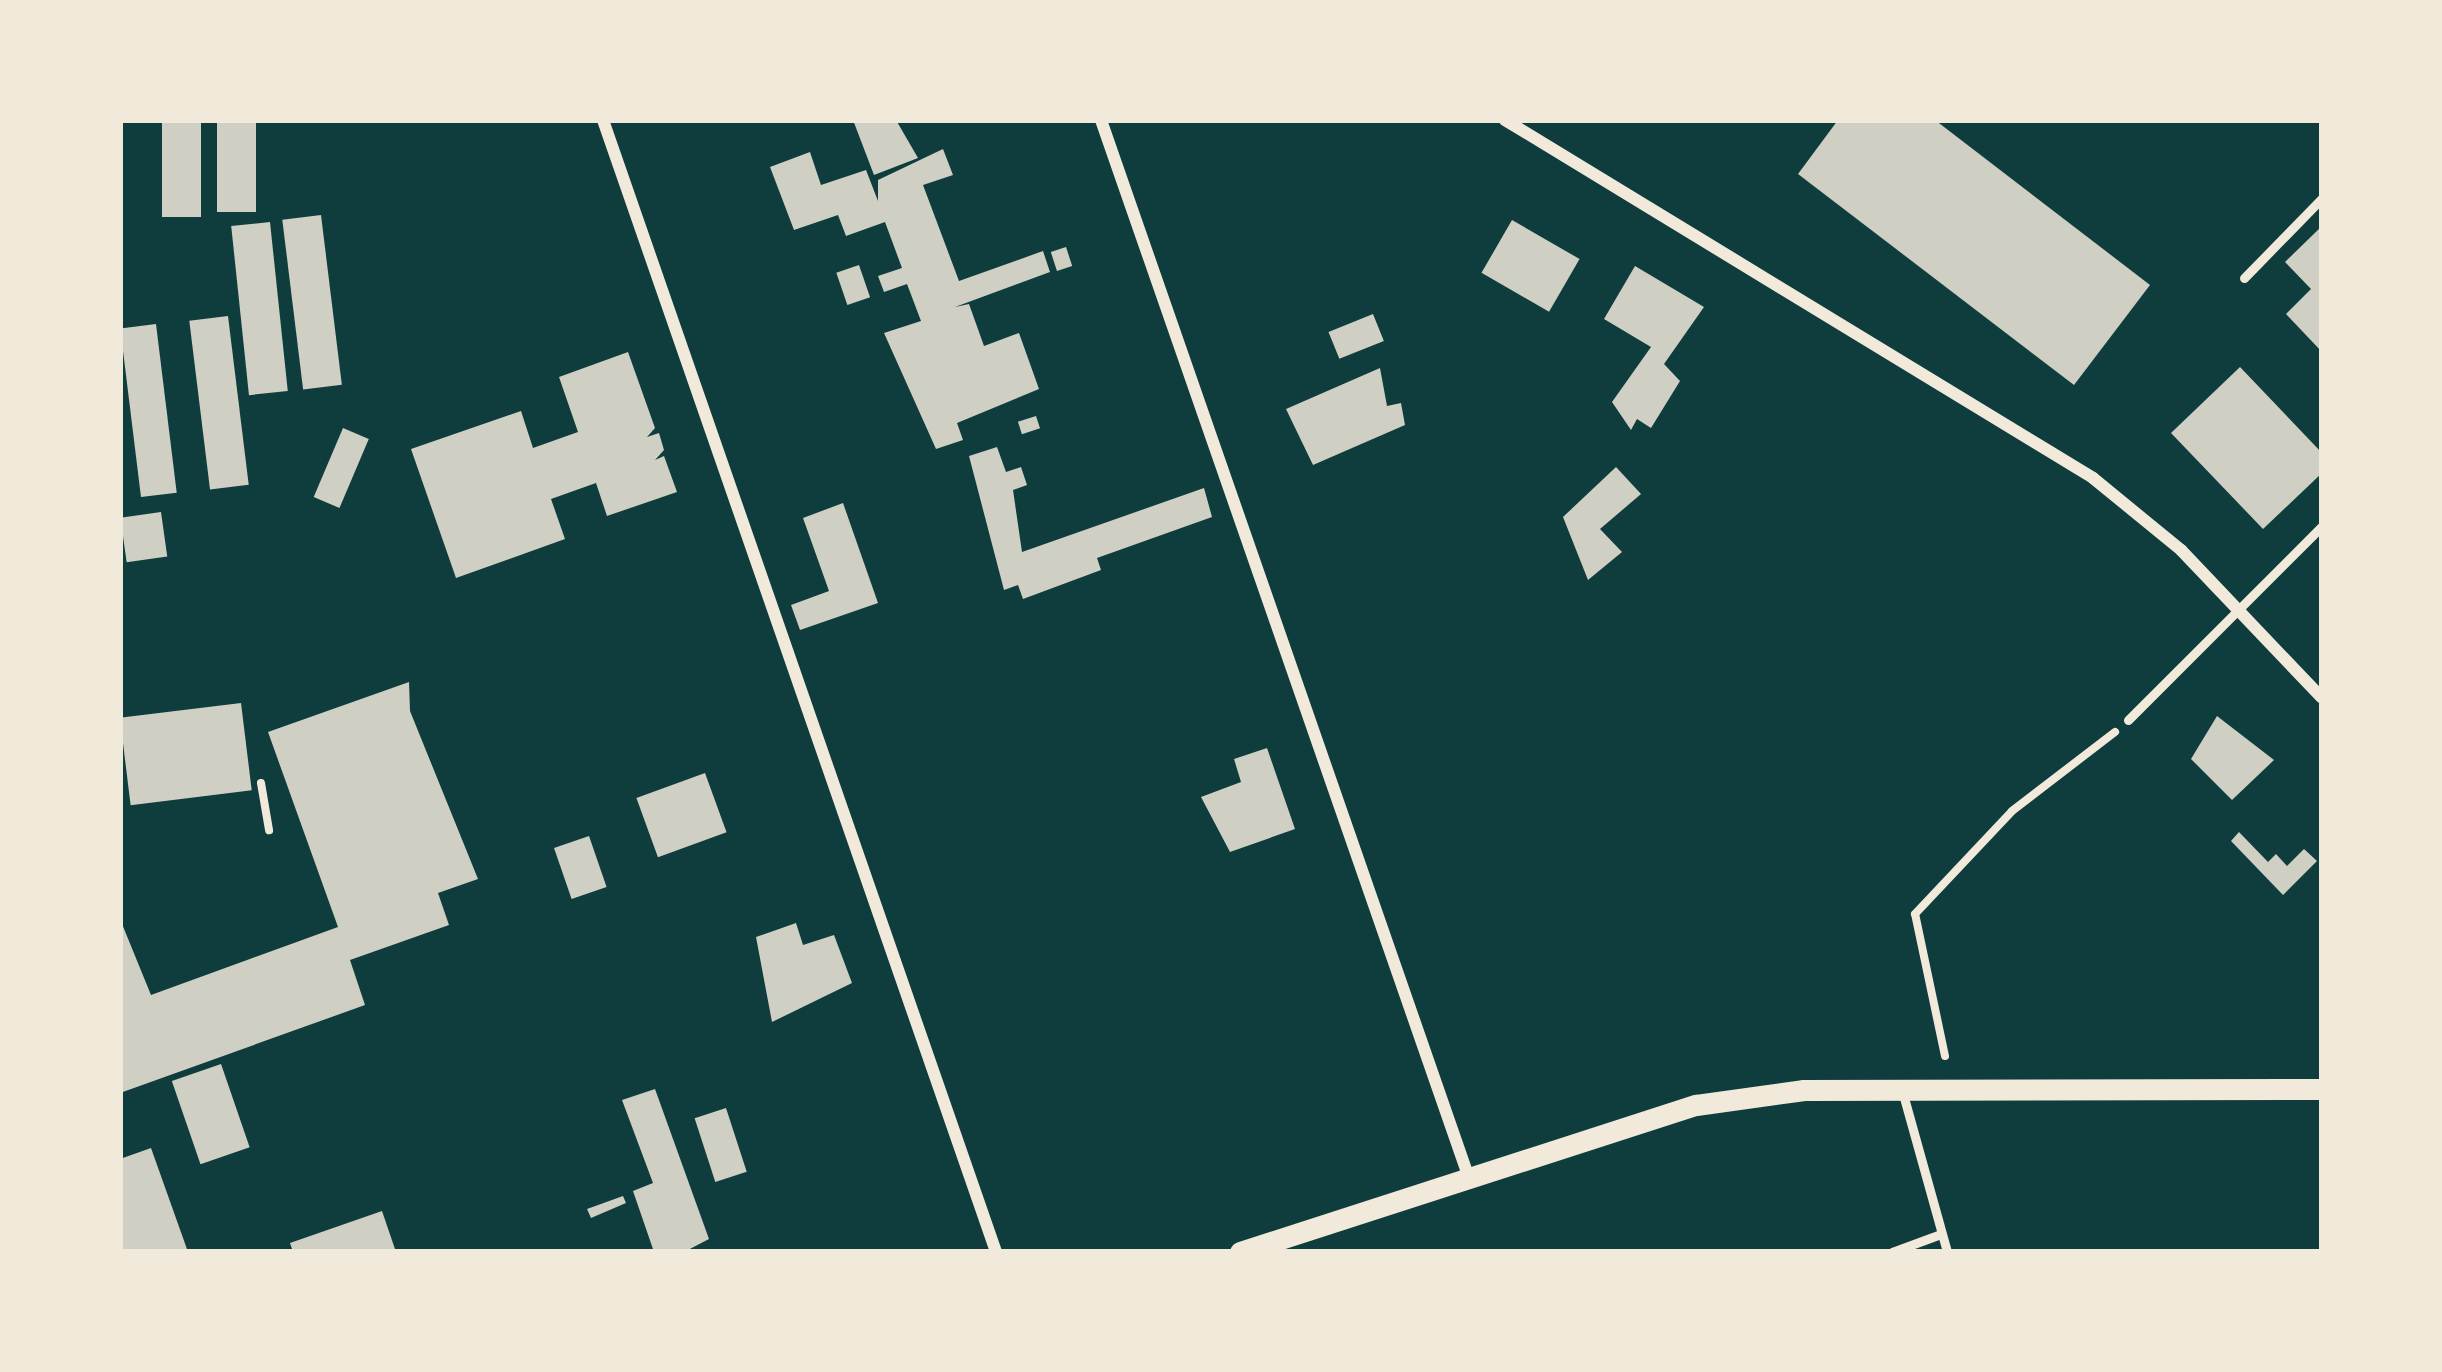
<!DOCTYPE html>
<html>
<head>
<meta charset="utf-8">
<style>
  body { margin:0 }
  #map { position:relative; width:2442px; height:1372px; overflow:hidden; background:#0f3d3e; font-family:Mulish,sans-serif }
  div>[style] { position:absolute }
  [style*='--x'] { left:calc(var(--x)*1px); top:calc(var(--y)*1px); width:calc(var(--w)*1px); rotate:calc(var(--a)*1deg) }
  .building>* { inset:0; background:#cfcfc3; transform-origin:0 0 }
  .path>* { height:8px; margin:-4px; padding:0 4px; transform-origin:4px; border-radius:4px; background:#f1e9da }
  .service>* { height:9px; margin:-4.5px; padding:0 4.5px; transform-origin:4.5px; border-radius:4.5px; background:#f1e9da }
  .minor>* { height:12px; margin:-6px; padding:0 6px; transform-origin:6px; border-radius:6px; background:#f1e9da }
  .tertiary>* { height:21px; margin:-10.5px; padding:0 10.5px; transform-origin:10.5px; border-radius:10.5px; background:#f1e9da }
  span { translate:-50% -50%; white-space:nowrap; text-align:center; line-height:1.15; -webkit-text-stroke:12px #f1e9da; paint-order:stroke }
  .frame { position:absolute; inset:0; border:123px solid #f1e9da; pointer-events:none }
</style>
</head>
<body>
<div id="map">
  <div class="building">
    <div style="left:162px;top:120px;width:39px;height:97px"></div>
    <div style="left:217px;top:120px;width:39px;height:92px"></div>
    <div style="clip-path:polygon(853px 120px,896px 120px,918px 158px,874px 175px)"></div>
    <div style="clip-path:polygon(1838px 120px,1935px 120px,2150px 285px,2074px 385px,1798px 174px)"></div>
    <div style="clip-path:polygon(943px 149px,953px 175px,923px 185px,959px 281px,1043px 251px,1050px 272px,955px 307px,969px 304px,984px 346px,1019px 333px,1039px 389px,957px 423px,963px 440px,936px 449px,884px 333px,921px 321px,907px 284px,884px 292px,878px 276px,902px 268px,885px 222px,846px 236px,838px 215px,794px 230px,770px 167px,810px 152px,821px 185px,866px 170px,878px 201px,878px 180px)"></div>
    <div style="left:321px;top:215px;width:171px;height:39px;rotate:83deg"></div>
    <div style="left:1512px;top:220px;width:78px;height:61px;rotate:30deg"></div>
    <div style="left:270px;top:222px;width:170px;height:39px;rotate:84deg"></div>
    <div style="clip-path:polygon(2322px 226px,2322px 352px,2286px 314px,2311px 289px,2285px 262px)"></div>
    <div style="left:1066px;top:247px;width:20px;height:16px;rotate:72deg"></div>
    <div style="left:859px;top:265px;width:34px;height:24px;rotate:71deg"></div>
    <div style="clip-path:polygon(1635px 266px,1704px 307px,1664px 364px,1680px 381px,1651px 428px,1637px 419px,1631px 430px,1612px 402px,1651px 347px,1604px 319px)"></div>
    <div style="left:1373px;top:314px;width:29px;height:48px;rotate:68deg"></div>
    <div style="left:228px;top:316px;width:170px;height:39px;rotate:83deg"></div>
    <div style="left:156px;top:324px;width:170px;height:36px;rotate:83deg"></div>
    <div style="clip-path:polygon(628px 352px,655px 428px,647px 437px,659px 433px,664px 450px,655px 460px,664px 456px,677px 492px,607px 516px,596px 483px,551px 499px,565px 539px,456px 578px,411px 449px,521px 411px,533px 448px,578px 432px,559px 377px)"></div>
    <div style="clip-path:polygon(2240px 367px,2322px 453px,2322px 473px,2263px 529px,2171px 433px)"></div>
    <div style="clip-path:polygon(1380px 368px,1387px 406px,1401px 403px,1405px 425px,1313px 465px,1286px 409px)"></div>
    <div style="left:1036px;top:416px;width:13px;height:19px;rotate:72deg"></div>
    <div style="left:343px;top:428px;width:28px;height:75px;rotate:23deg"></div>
    <div style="clip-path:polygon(997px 447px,1006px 472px,1021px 467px,1027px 485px,1013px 490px,1022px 552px,1204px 488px,1212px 517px,1097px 558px,1101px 570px,1023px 599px,1018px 585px,1004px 590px,969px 456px)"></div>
    <div style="clip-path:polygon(1616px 467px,1641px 494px,1600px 529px,1622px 552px,1588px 580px,1563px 517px)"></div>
    <div style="clip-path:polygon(843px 503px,878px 603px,800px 630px,791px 605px,829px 591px,803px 518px)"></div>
    <div style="left:161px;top:512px;width:45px;height:41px;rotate:82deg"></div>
    <div style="clip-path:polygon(409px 682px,410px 711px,478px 879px,438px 893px,449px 925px,350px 960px,365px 1005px,120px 1093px,120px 919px,151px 995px,338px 927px,268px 732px)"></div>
    <div style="left:241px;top:703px;width:88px;height:122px;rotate:83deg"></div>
    <div style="clip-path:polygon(2217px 716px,2274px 760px,2232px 800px,2191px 759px)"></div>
    <div style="clip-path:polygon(1267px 748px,1295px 829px,1230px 852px,1201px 797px,1241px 782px,1234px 759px)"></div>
    <div style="left:705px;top:773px;width:63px;height:73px;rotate:70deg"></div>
    <div style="clip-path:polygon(2239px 832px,2268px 862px,2276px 854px,2287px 866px,2304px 849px,2317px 861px,2283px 895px,2231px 841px)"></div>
    <div style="left:589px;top:836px;width:54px;height:37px;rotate:71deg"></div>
    <div style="clip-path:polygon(796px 923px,803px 945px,834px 935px,852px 983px,772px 1022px,756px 937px)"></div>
    <div style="left:221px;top:1064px;width:88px;height:52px;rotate:71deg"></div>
    <div style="clip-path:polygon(655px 1089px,709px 1239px,684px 1252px,654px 1252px,633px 1191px,653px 1183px,622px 1100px)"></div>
    <div style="left:726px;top:1108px;width:67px;height:33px;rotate:72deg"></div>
    <div style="clip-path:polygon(151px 1148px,188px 1252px,120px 1252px,120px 1159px)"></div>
    <div style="clip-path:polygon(623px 1196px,626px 1203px,591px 1218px,587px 1209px)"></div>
    <div style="clip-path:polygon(382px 1211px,396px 1252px,293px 1252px,290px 1243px)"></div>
  </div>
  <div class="path">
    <div style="--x:261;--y:783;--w:48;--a:80.3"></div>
    <div style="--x:1945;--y:1056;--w:145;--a:-101.9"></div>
    <div style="--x:1915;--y:914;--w:141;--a:-46.7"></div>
    <div style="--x:2012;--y:811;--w:130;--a:-37.5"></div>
  </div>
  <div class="service">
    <div style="--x:2244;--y:278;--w:112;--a:-45.7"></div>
    <div style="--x:2128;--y:720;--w:274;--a:-45"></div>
    <div style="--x:1903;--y:1094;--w:164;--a:74.4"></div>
    <div style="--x:1892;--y:1252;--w:52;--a:-20.2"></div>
  </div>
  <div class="minor">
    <div style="--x:603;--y:120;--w:1198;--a:70.85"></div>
    <div style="--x:1101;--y:120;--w:1114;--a:70.82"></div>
    <div style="--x:1505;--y:120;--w:688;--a:31.33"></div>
    <div style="--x:2093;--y:478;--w:114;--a:39.3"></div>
    <div style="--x:2181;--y:550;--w:204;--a:46.4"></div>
  </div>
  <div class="tertiary">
    <div style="--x:1240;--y:1252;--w:479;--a:-17.9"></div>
    <div style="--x:1696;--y:1105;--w:109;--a:-7.9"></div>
    <div style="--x:1804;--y:1090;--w:518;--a:-0.11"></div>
  </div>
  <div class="frame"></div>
</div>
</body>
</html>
